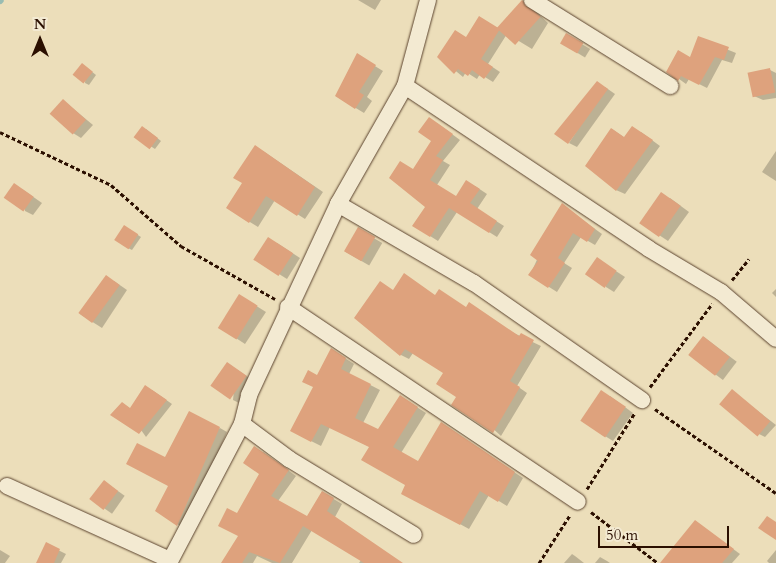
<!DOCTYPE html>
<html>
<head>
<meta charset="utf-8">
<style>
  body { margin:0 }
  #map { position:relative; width:776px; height:563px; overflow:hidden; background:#ecdeba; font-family:Cardo,serif }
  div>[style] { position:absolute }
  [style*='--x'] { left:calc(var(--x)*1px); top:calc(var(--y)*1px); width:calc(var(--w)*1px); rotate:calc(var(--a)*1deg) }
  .shadow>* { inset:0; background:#0003; transform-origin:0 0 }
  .stream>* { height:5px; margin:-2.5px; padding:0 2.5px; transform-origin:2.5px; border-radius:2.5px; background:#99bcb2 }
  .building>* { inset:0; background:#dea27d; transform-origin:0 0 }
  .path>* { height:3px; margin-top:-1.5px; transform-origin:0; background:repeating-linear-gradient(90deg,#2b0f00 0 4px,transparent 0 6.5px) }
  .roads { filter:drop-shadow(0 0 1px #5b432e) drop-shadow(0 0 1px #5b432e) }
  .street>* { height:16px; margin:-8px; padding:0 8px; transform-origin:8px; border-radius:8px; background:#f3ead2 }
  span { translate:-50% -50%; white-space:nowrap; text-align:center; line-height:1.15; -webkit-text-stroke:4.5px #f3ead2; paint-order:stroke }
  .north { position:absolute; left:15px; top:15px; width:50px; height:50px; -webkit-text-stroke:4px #f3ead2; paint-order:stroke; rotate:0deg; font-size:14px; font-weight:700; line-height:20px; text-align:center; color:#2b0f00 }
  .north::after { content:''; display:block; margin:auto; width:18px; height:22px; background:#2b0f00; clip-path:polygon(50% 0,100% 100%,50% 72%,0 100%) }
  .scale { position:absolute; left:598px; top:526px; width:131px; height:22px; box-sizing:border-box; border:2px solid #2b0f00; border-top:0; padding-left:6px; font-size:15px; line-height:18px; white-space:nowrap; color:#2b0f00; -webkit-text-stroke:4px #f3ead2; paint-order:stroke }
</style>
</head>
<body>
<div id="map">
  <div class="shadow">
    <div style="clip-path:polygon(358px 0,381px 0,375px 10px)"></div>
    <div style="clip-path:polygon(530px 6px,548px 23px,532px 49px,507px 34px,488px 64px,500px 72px,493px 82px,480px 74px,477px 79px,466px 72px,463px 77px,439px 57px,467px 39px,480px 18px,503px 32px)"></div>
    <div style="left:567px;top:35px;width:27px;height:10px;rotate:31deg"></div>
    <div style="clip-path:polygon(699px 38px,736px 53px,732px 63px,722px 60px,707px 88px,689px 79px,686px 84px,668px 71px,691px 58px)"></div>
    <div style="clip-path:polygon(357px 55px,383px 71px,367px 97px,372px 101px,364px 113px,336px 96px)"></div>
    <div style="clip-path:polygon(86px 67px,96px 75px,89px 85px,85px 83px)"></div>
    <div style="clip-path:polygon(770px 70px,776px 73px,776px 98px,763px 100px,754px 96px)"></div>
    <div style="clip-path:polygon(605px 87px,615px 94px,577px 147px,569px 143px)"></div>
    <div style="clip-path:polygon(64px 101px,93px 125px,81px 138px,73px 133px)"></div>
    <div style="clip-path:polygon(437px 123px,460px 140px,443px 161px,450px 165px,437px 185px,456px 198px,475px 186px,487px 194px,477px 209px,504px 226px,497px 237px,457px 212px,438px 241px,414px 226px,427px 207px,414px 171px,433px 141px)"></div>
    <div style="clip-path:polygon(146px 129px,161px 141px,155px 149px,135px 136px)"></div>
    <div style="clip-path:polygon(612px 129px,625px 138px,641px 132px,660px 146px,625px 194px,616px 190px)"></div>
    <div style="clip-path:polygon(263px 151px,323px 192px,305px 219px,275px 200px,258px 227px,227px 208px)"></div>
    <div style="clip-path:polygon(776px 151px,776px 181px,762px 172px)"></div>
    <div style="clip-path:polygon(22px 189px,42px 203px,33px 215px,25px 211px)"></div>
    <div style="clip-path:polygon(670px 198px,689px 212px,668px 241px,641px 223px)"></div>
    <div style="clip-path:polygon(562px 205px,602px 234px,595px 245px,581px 237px,564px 263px,572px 268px,557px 292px,530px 275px)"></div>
    <div style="clip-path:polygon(125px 227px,141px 237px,132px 250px,128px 248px)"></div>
    <div style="left:358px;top:229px;width:28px;height:26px;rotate:30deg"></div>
    <div style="clip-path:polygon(277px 243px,300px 258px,287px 279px,255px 259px)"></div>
    <div style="clip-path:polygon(605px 264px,625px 277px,614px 292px,606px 287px)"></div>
    <div style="clip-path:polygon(114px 281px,127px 290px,102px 328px,80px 314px)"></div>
    <div style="clip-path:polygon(776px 289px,776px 297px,772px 293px)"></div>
    <div style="clip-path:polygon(394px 291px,436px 296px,541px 346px,517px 386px,527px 393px,501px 436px,457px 396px,445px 372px,413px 353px,409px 359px,401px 355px,356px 318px)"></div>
    <div style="clip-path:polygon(247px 300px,266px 312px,245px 344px,219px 327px)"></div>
    <div style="left:704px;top:337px;width:41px;height:23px;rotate:37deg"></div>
    <div style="clip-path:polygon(340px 355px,354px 364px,349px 374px,380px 390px,363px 423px,379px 431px,409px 402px,426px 413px,401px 453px,419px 463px,450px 429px,523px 478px,507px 506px,489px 495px,469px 529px,403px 493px,407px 485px,370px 447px,330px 427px,321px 446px,301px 436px,318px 376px)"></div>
    <div style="clip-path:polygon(236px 369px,254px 381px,241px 404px,233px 400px)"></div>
    <div style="clip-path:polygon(152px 390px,172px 404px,146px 437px,122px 403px,131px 409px)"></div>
    <div style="clip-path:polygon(732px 391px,776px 425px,765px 437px,759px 434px)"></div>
    <div style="clip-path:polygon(610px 396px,633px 413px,613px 441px,605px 436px)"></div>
    <div style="clip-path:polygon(220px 428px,227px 432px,185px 529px,157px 511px,170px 486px,166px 459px)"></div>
    <div style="clip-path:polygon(263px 452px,296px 476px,278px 501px,308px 518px,322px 492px,342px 504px,335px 517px,397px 563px,359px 563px,361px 560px,312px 530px,292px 563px,272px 563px,257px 556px,253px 563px,223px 563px,239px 536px,238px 514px,261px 474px)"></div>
    <div style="left:105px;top:482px;width:24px;height:22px;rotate:35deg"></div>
    <div style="clip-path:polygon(695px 521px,740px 554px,732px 563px,677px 563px)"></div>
    <div style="clip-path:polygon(46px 544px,66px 554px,61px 563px,37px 563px)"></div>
    <div style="clip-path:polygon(0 550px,10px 556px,5px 563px,0 563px)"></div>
    <div style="clip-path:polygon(776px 550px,776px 563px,769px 563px,767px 561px)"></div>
    <div style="clip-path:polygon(572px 554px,575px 556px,584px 563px,564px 563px)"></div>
    <div style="clip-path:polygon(600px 557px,607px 561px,610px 563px,595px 563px)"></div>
  </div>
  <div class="stream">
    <div style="--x:0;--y:1;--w:1;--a:-45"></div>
  </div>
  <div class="building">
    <div style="left:522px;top:0;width:25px;height:38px;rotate:42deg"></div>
    <div style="clip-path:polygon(479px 16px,500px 29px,481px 59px,493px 67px,484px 79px,472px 70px,468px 76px,458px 69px,454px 74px,437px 57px,455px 30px,466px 37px)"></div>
    <div style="left:566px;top:33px;width:20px;height:12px;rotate:30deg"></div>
    <div style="clip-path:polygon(698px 36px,729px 47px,724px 60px,715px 57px,699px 85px,681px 76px,678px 81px,666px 72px,678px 50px,690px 57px)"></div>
    <div style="clip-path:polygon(357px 53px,376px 65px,359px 92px,364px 95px,355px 109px,335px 96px)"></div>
    <div style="left:82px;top:63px;width:14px;height:15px;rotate:39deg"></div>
    <div style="left:770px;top:68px;width:25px;height:23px;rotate:78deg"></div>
    <div style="clip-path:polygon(597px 81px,608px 89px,568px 144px,554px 134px)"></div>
    <div style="left:63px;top:99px;width:31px;height:20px;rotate:42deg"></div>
    <div style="clip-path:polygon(429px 117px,453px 134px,436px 156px,443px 160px,430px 180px,456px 196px,466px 180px,480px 189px,470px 203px,497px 221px,489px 233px,449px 208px,430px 237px,412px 226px,425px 207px,389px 178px,400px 161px,413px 169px,431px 141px,418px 132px)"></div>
    <div style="left:142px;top:126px;width:20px;height:14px;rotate:37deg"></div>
    <div style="clip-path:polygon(632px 126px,653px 140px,616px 191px,585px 166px,611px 128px,624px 137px)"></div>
    <div style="clip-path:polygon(255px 145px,315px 187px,297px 216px,266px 196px,249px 223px,226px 208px,242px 183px,233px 178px)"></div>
    <div style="left:14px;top:183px;width:24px;height:18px;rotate:35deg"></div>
    <div style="left:661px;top:192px;width:24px;height:38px;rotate:35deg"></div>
    <div style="clip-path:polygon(562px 203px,595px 229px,587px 242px,573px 233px,558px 258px,565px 263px,548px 288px,528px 275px,538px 261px,530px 255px)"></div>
    <div style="left:124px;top:225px;width:17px;height:18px;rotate:33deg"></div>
    <div style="left:358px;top:227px;width:20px;height:28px;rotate:30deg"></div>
    <div style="left:268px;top:237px;width:30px;height:27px;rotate:33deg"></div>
    <div style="left:597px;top:257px;width:24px;height:21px;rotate:35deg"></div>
    <div style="clip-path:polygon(404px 273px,435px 295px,439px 289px,466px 307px,469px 302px,519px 336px,521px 333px,534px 340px,510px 381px,520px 387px,493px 433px,451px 405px,456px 397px,436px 384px,443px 373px,405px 349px,400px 356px,354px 318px,380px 281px,393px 290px)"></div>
    <div style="left:106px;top:275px;width:17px;height:47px;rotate:36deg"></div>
    <div style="left:239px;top:294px;width:22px;height:40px;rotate:32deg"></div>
    <div style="left:703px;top:336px;width:34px;height:24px;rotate:38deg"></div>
    <div style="clip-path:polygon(331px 348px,346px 358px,341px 369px,371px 384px,355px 418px,378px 429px,400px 395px,418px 407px,393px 447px,418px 461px,441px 422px,515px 472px,498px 502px,480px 491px,460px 525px,401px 494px,405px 485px,361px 460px,369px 447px,321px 424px,311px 442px,290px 431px,313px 387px,302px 382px,308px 370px,317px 375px)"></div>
    <div style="left:227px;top:362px;width:24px;height:29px;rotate:35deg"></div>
    <div style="clip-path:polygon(145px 385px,167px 400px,139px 434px,110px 415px,122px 402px,130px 408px)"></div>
    <div style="left:732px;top:389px;width:50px;height:20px;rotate:40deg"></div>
    <div style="left:601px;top:390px;width:30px;height:37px;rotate:34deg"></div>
    <div style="clip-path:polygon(189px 411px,220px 427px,177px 526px,155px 511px,168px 486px,126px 464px,137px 443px,165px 457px)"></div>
    <div style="clip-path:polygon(254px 446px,289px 470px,271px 496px,307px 516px,322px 491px,334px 498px,327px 511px,403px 563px,364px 563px,303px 526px,280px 563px,249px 552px,242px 563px,221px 563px,238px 536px,218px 526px,227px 508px,237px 513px,259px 474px,243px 463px)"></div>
    <div style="left:104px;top:480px;width:18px;height:24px;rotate:38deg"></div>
    <div style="clip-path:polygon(767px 516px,776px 522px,776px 540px,758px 528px)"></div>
    <div style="clip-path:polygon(695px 520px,734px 549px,722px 563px,660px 563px)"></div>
    <div style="clip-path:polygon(46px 542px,60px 549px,54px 563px,36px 563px)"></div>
  </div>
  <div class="path">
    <div style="--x:0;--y:132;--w:123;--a:25.5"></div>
    <div style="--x:111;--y:185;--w:93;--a:41.1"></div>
    <div style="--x:181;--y:246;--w:108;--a:29.4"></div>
    <div style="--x:732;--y:280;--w:27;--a:-51"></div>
    <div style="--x:650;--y:387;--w:104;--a:-53.2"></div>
    <div style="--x:655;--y:409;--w:147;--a:34.8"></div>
    <div style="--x:587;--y:489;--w:89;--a:-57.9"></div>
    <div style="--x:591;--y:512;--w:84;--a:37.3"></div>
    <div style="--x:539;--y:563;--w:57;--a:-57.1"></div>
  </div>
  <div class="roads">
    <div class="street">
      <div style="--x:532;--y:0;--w:163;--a:31.9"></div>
      <div style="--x:405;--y:86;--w:293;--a:33.7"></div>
      <div style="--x:649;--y:249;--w:84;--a:30.8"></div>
      <div style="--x:721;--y:292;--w:72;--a:40.5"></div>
      <div style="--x:338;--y:204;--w:157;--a:30.2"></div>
      <div style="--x:474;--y:283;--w:205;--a:34.9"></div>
      <div style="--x:288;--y:307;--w:349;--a:33.9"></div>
      <div style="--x:242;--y:424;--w:59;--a:36.7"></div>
      <div style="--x:289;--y:459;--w:146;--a:31.3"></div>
      <div style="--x:7;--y:486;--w:179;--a:24.4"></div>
      <div style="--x:169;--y:563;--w:157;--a:-62.3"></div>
      <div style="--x:242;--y:424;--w:30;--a:-76"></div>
      <div style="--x:249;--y:395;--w:211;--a:-65"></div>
      <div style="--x:338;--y:204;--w:136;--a:-60.4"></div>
      <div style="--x:405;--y:86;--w:89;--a:-75"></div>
    </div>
  </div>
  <div class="north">N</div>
  <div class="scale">50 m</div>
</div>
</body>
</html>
